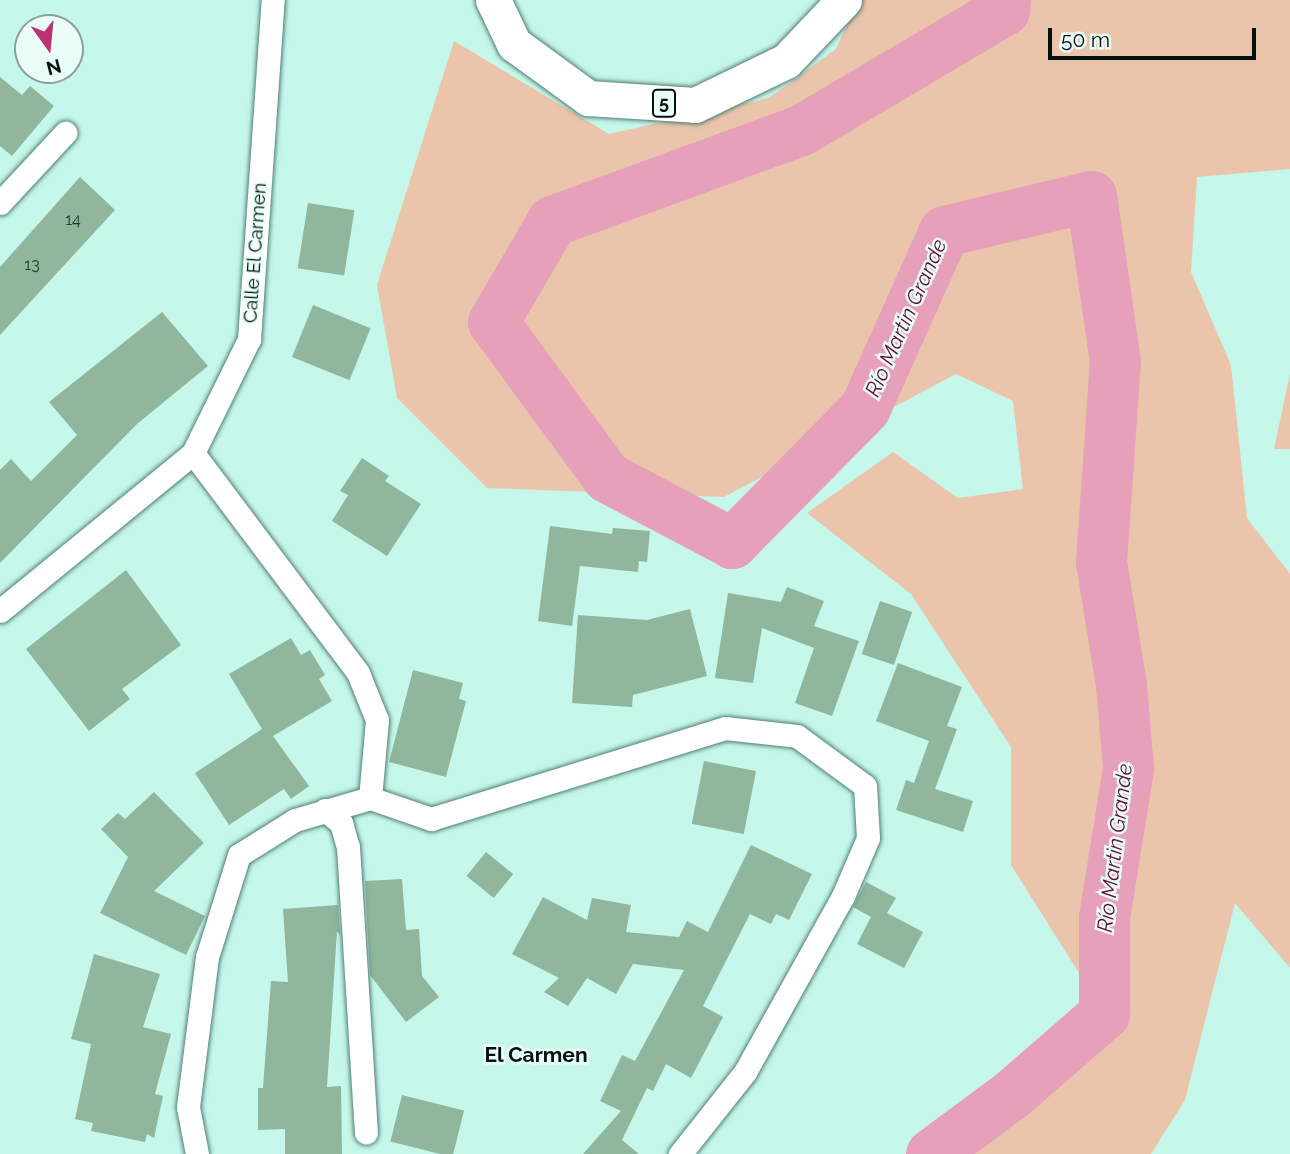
<!DOCTYPE html>
<html>
<head>
<meta charset="utf-8">
<style>
  body { margin:0 }
  #map { position:relative; width:1290px; height:1154px; overflow:hidden; background:#c5f7ea; font-family:Raleway,sans-serif }
  div>[style] { position:absolute }
  [style*='--x'] { left:calc(var(--x)*1px); top:calc(var(--y)*1px); width:calc(var(--w)*1px); rotate:calc(var(--a)*1deg) }
  .green>* { inset:0; background:#eac5ab }
  .river>* { height:51px; margin:-25.5px; padding:0 25.5px; transform-origin:25.5px; border-radius:25.5px; background:#e6a0b9 }
  .building>* { inset:0; background:#90b69d; transform-origin:0 0 }
  .roads { filter:drop-shadow(0 0 2px #517f74) drop-shadow(0 0 2px #517f74) }
  .minor>* { height:23px; margin:-11.5px; padding:0 11.5px; transform-origin:11.5px; border-radius:11.5px; background:#fff }
  .primary>* { height:35px; margin:-17.5px; padding:0 17.5px; transform-origin:17.5px; border-radius:17.5px; background:#fff }
  span { translate:-50% -50%; white-space:nowrap; text-align:center; line-height:1.15; -webkit-text-stroke:5px #eafdf7; paint-order:stroke }
  .number-label { font-size:16px; color:#263b32 }
  .number-label span { -webkit-text-stroke-width:0 }
  .shield-label span { padding:2px 5px; background:#eafdf7; border:2px solid; border-radius:5px; -webkit-text-stroke-width:0 }
  .shield-label { font-size:18px; color:#02120e; font-weight:700 }
  .street-label { font-size:19px; color:#02120e }
  .water-label { font-size:21px; color:#5f0d35; font-style:italic }
  .neighbourhood-label { font-size:21px; color:#02120e; font-weight:700 }
  .north { position:absolute; left:14px; top:14px; width:70px; height:70px; box-sizing:border-box; background:#eafdf7; border:2px solid #8d9f9a; border-radius:50%; rotate:165deg; font-size:19px; font-weight:700; line-height:28px; text-align:center; color:#02120e }
  .north::after { content:''; display:block; margin:auto; width:24px; height:32px; background:#ba3272; clip-path:polygon(50% 0,100% 100%,50% 72%,0 100%) }
  .scale { position:absolute; left:1048px; top:28px; width:208px; height:32px; box-sizing:border-box; border:4px solid #02120e; border-top:0; padding-left:9px; font-size:21px; line-height:24px; white-space:nowrap; color:#02120e; -webkit-text-stroke:5px #eafdf7; paint-order:stroke }
</style>
</head>
<body>
<div id="map">
  <div class="green">
    <div style="clip-path:polygon(858px 0,1290px 0,1290px 169px,1197px 177px,1191px 272px,1231px 365px,1247px 518px,1290px 574px,1290px 968px,1235px 903px,1185px 1100px,1151px 1154px,935px 1154px,1108px 1019px,1011px 865px,1011px 747px,911px 594px,807px 513px,893px 452px,958px 498px,1023px 489px,1013px 401px,956px 374px,724px 497px,487px 488px,397px 398px,377px 285px,454px 41px,609px 134px,769px 98px,836px 49px)"></div>
    <div style="clip-path:polygon(1290px 374px,1290px 449px,1274px 449px)"></div>
  </div>
  <div class="river">
    <div style="--x:931;--y:1154;--w:102;--a:-36.6"></div>
    <div style="--x:1013;--y:1093;--w:121;--a:-41"></div>
    <div style="--x:1104;--y:1014;--w:97;--a:-90"></div>
    <div style="--x:1104;--y:917;--w:151;--a:-80.8"></div>
    <div style="--x:1128;--y:768;--w:83;--a:-94.8"></div>
    <div style="--x:1121;--y:685;--w:126;--a:-99.2"></div>
    <div style="--x:1101;--y:561;--w:199;--a:-86"></div>
    <div style="--x:1115;--y:362;--w:168;--a:-98.2"></div>
    <div style="--x:1091;--y:196;--w:151;--a:166.6"></div>
    <div style="--x:944;--y:231;--w:194;--a:114.1"></div>
    <div style="--x:865;--y:408;--w:190;--a:134.6"></div>
    <div style="--x:732;--y:543;--w:141;--a:-152.2"></div>
    <div style="--x:607;--y:477;--w:192;--a:-126.3"></div>
    <div style="--x:493;--y:322;--w:117;--a:-59.7"></div>
    <div style="--x:552;--y:221;--w:265;--a:-20.1"></div>
    <div style="--x:801;--y:130;--w:236;--a:-30.6"></div>
    <div style="--x:1004;--y:10;--w:10;--a:-84"></div>
  </div>
  <div class="building">
    <div style="clip-path:polygon(0 77px,22px 95px,30px 86px,54px 106px,12px 156px,0 146px)"></div>
    <div style="clip-path:polygon(80px 177px,115px 210px,0 335px,0 267px)"></div>
    <div style="left:308px;top:203px;width:47px;height:66px;rotate:9deg"></div>
    <div style="left:313px;top:305px;width:62px;height:56px;rotate:22deg"></div>
    <div style="clip-path:polygon(162px 312px,208px 366px,137px 424px,0 563px,0 470px,11px 459px,31px 481px,77px 435px,49px 402px)"></div>
    <div style="clip-path:polygon(362px 458px,389px 476px,385px 481px,421px 504px,387px 556px,332px 521px,348px 495px,340px 491px)"></div>
    <div style="clip-path:polygon(550px 526px,612px 534px,613px 528px,650px 531px,647px 562px,639px 561px,638px 572px,580px 566px,572px 626px,538px 621px)"></div>
    <div style="clip-path:polygon(126px 570px,181px 645px,122px 689px,130px 699px,89px 731px,26px 649px)"></div>
    <div style="clip-path:polygon(787px 587px,824px 601px,814px 626px,859px 641px,832px 716px,795px 703px,814px 648px,762px 628px,753px 683px,715px 678px,728px 593px,781px 602px)"></div>
    <div style="left:880px;top:601px;width:34px;height:56px;rotate:19deg"></div>
    <div style="clip-path:polygon(690px 609px,707px 676px,633px 695px,632px 707px,572px 703px,578px 615px,647px 620px)"></div>
    <div style="clip-path:polygon(291px 638px,301px 655px,310px 650px,325px 675px,319px 679px,332px 701px,273px 736px,309px 786px,291px 799px,284px 789px,229px 825px,195px 773px,262px 729px,229px 674px)"></div>
    <div style="clip-path:polygon(898px 663px,962px 687px,947px 726px,957px 729px,935px 789px,973px 801px,963px 832px,896px 810px,906px 780px,914px 783px,929px 741px,876px 721px)"></div>
    <div style="clip-path:polygon(413px 670px,463px 683px,459px 699px,466px 701px,446px 777px,389px 762px)"></div>
    <div style="left:704px;top:761px;width:53px;height:64px;rotate:11deg"></div>
    <div style="clip-path:polygon(154px 792px,204px 843px,154px 891px,205px 916px,186px 955px,100px 913px,128px 857px,101px 829px,118px 813px,125px 819px)"></div>
    <div style="clip-path:polygon(751px 845px,812px 874px,789px 920px,776px 914px,771px 924px,750px 914px,703px 1006px,723px 1017px,691px 1078px,666px 1064px,653px 1091px,647px 1088px,622px 1140px,639px 1154px,583px 1154px,621px 1111px,600px 1101px,622px 1055px,635px 1061px,684px 970px,633px 964px,616px 994px,587px 978px,568px 1006px,544px 992px,559px 978px,512px 954px,543px 897px,587px 920px,592px 898px,631px 905px,626px 932px,679px 937px,687px 921px,708px 932px)"></div>
    <div style="left:486px;top:852px;width:35px;height:31px;rotate:39deg"></div>
    <div style="clip-path:polygon(402px 879px,406px 930px,419px 929px,422px 976px,439px 997px,406px 1022px,370px 975px,365px 881px)"></div>
    <div style="clip-path:polygon(866px 882px,896px 898px,887px 913px,923px 932px,904px 968px,857px 944px,871px 917px,853px 907px)"></div>
    <div style="clip-path:polygon(338px 905px,340px 935px,337px 931px,327px 1087px,341px 1086px,342px 1154px,285px 1154px,285px 1129px,258px 1130px,258px 1088px,263px 1088px,271px 981px,288px 982px,283px 909px)"></div>
    <div style="clip-path:polygon(94px 954px,160px 974px,143px 1027px,171px 1034px,155px 1094px,163px 1096px,154px 1138px,147px 1134px,145px 1142px,91px 1131px,93px 1123px,75px 1119px,91px 1044px,71px 1039px)"></div>
    <div style="left:402px;top:1095px;width:64px;height:48px;rotate:14deg"></div>
  </div>
  <div class="roads">
    <div class="minor">
      <div style="--x:0;--y:203;--w:96;--a:-47.1"></div>
      <div style="--x:193;--y:453;--w:275;--a:53.1"></div>
      <div style="--x:358;--y:673;--w:51;--a:68"></div>
      <div style="--x:377;--y:720;--w:78;--a:95.1"></div>
      <div style="--x:370;--y:798;--w:65;--a:19"></div>
      <div style="--x:431;--y:819;--w:308;--a:-17.2"></div>
      <div style="--x:725;--y:728;--w:72;--a:6.3"></div>
      <div style="--x:797;--y:736;--w:84;--a:36.3"></div>
      <div style="--x:865;--y:786;--w:52;--a:86.7"></div>
      <div style="--x:868;--y:838;--w:63;--a:113.3"></div>
      <div style="--x:843;--y:896;--w:201;--a:119.1"></div>
      <div style="--x:745;--y:1072;--w:105;--a:128.4"></div>
      <div style="--x:0;--y:611;--w:249;--a:-39.3"></div>
      <div style="--x:193;--y:453;--w:127;--a:-63.8"></div>
      <div style="--x:249;--y:339;--w:340;--a:-86"></div>
      <div style="--x:325;--y:810;--w:21;--a:39"></div>
      <div style="--x:341;--y:823;--w:25;--a:74"></div>
      <div style="--x:348;--y:847;--w:286;--a:86.4"></div>
      <div style="--x:197;--y:1154;--w:48;--a:-100.8"></div>
      <div style="--x:188;--y:1107;--w:151;--a:-82.8"></div>
      <div style="--x:207;--y:957;--w:107;--a:-72.6"></div>
      <div style="--x:239;--y:855;--w:66;--a:-32"></div>
      <div style="--x:295;--y:820;--w:78;--a:-16.3"></div>
    </div>
    <div class="primary">
      <div style="--x:493;--y:0;--w:49;--a:64.5"></div>
      <div style="--x:514;--y:44;--w:92;--a:36.1"></div>
      <div style="--x:588;--y:98;--w:107;--a:3.7"></div>
      <div style="--x:695;--y:105;--w:101;--a:-25.8"></div>
      <div style="--x:786;--y:61;--w:84;--a:-46.4"></div>
    </div>
  </div>
  <div class="number-label">
    <span style="left:73px;top:220px">14</span>
    <span style="left:32px;top:265px">13</span>
  </div>
  <div class="shield-label">
    <span style="left:664px;top:103px">5</span>
  </div>
  <div class="street-label">
    <span style="left:255px;top:253px;rotate:-86deg">Calle El Carmen</span>
  </div>
  <div class="water-label">
    <span style="left:906px;top:318px;rotate:-66deg">Río Martin Grande</span>
    <span style="left:1115px;top:848px;rotate:-83deg">Río Martin Grande</span>
  </div>
  <div class="neighbourhood-label">
    <span style="left:536px;top:1055px">El Carmen</span>
  </div>
  <div class="north">N</div>
  <div class="scale">50 m</div>
</div>
</body>
</html>
